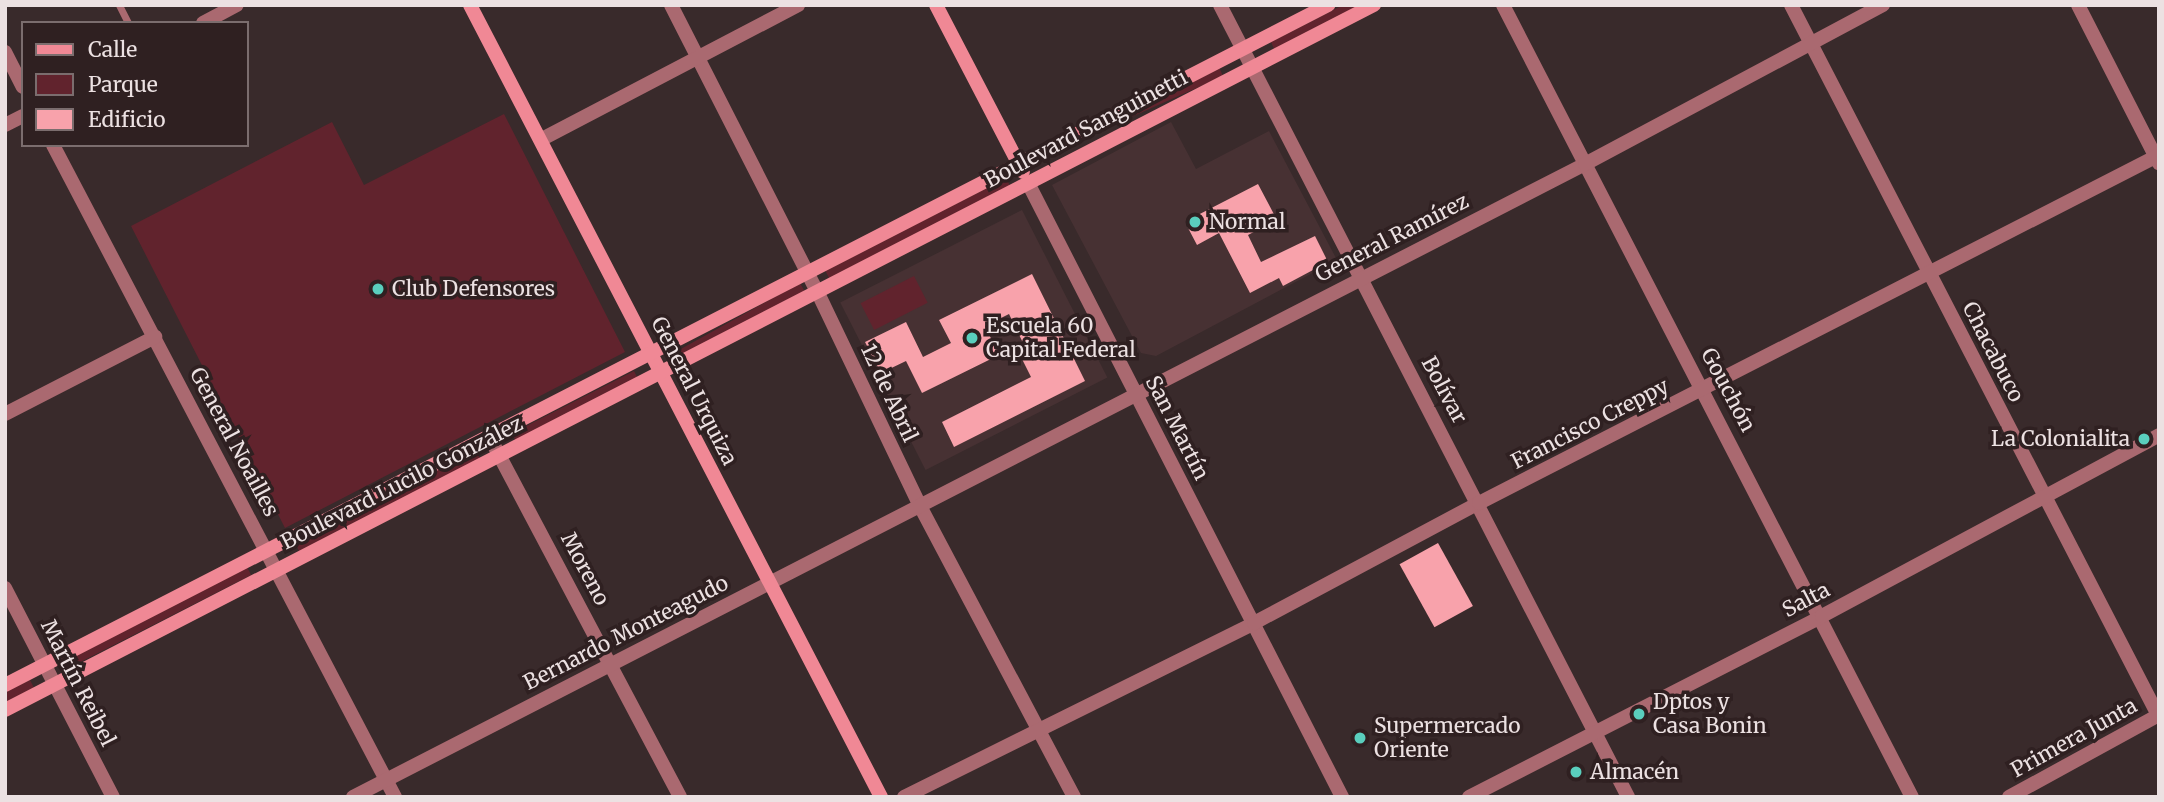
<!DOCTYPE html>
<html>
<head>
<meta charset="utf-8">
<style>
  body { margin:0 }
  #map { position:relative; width:2164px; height:802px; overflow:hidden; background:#392a2b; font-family:Merriweather,serif }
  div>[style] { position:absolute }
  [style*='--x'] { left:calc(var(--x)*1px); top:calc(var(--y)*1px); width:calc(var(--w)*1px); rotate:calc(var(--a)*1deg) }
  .built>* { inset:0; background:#473133; transform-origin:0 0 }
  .green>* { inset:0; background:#61232d; transform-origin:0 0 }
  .building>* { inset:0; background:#f8a2ab; transform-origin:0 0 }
  .lane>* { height:7px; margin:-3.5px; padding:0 3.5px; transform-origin:3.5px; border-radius:3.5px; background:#aa6970 }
  .street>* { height:14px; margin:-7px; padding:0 7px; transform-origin:7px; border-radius:7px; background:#aa6970 }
  .secondary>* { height:14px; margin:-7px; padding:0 7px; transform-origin:7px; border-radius:7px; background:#f08895 }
  .dots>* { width:19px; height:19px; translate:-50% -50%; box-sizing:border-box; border:4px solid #2f2021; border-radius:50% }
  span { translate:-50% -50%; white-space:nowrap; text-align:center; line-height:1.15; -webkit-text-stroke:7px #2f2021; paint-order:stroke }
  .street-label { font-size:21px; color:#ece1e2 }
  .poi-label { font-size:21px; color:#ece1e2 }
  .left { translate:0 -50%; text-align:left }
  .right { translate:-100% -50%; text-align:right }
  .frame { position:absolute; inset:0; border:7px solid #ece1e2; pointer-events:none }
  .legend { position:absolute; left:21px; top:21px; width:228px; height:126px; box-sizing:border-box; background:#2f2021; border:2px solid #7b6d6e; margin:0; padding:9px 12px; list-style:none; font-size:21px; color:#ece1e2 }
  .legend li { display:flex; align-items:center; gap:14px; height:35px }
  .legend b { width:35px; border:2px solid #7b6d6e }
</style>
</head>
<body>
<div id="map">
  <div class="built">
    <div style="clip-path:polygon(1171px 122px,1196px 169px,1269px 131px,1337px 260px,1156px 356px,1141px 353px,1052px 185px)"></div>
    <div style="left:1022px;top:210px;width:188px;height:204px;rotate:63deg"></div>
  </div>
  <div class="green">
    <div style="clip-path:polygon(1343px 5px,1363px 5px,1275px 51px,1271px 42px)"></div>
    <div style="left:1219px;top:67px;width:10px;height:204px;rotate:66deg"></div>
    <div style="clip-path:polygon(504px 114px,625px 352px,285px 528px,131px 226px,332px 122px,364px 185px)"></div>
    <div style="left:1006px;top:178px;width:9px;height:203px;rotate:63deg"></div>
    <div style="left:914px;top:276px;width:30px;height:60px;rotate:63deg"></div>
    <div style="left:800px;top:283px;width:10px;height:143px;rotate:61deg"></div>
    <div style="left:634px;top:371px;width:9px;height:137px;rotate:63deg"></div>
    <div style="left:476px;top:451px;width:9px;height:203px;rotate:63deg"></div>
    <div style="left:247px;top:567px;width:9px;height:203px;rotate:63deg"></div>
    <div style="clip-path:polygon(30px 680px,34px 688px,5px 703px,5px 692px)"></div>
  </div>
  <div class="building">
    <div style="clip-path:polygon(1258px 184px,1277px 220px,1248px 235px,1261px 262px,1315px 236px,1328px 262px,1283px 286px,1279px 278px,1250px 293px,1219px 233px,1197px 245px,1187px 226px,1194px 223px,1192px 218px)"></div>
    <div style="clip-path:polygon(1032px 274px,1085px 381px,954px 447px,942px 422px,1031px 377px,1019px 353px,1026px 349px,1009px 314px,985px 326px,999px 355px,922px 393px,906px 361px,881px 373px,865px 342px,906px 322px,923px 357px,951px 343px,939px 320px)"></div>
    <div style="left:1438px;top:543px;width:72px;height:44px;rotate:61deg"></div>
  </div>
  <div class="lane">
    <div style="--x:119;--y:5;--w:20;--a:63"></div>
  </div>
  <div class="street">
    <div style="--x:671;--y:5;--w:321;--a:63"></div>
    <div style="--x:817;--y:291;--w:238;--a:64.4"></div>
    <div style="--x:920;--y:506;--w:329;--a:62.1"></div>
    <div style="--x:1220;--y:5;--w:891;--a:62.74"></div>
    <div style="--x:1503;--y:5;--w:891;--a:62.69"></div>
    <div style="--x:1791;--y:5;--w:801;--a:62.67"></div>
    <div style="--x:2078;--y:5;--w:178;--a:62.9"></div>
    <div style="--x:203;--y:23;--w:38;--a:-28"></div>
    <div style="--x:5;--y:52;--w:39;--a:63"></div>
    <div style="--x:5;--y:125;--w:20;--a:-27"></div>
    <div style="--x:542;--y:139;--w:289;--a:-27.6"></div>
    <div style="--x:53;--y:145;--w:736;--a:62.32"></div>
    <div style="--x:1028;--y:183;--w:690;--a:62.91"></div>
    <div style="--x:5;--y:414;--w:169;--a:-27.2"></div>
    <div style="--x:489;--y:436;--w:408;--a:62.1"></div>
    <div style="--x:5;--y:588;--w:235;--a:62.7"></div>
    <div style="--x:353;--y:797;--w:1385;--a:-27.19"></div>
    <div style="--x:1585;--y:164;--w:338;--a:-28.1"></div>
    <div style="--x:904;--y:797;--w:391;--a:-26.4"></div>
    <div style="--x:1254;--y:623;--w:255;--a:-28.1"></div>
    <div style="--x:1479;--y:503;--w:764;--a:-27.1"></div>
    <div style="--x:1469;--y:797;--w:397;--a:-27.1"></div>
    <div style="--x:1822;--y:616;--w:383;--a:-28.2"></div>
    <div style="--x:2009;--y:797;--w:171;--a:-28.7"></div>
  </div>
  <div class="secondary">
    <div style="--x:470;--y:5;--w:892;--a:62.57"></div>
    <div style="--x:936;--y:5;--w:188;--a:62.5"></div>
    <div style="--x:5;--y:685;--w:1488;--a:-27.2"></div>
    <div style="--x:5;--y:710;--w:1540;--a:-27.25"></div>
  </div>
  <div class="dots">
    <div style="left:1195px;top:222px;background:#5acebd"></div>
    <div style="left:378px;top:289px;background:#5acebd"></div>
    <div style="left:972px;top:338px;background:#5acebd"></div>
    <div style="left:2144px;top:439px;background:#5acebd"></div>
    <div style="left:1639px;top:714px;background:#5acebd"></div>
    <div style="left:1360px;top:738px;background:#5acebd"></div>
    <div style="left:1576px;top:772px;background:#5acebd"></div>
  </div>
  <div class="street-label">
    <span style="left:1086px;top:129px;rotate:-28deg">Boulevard Sanguinetti</span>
    <span style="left:1392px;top:238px;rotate:-27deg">General Ramírez</span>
    <span style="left:1993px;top:352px;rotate:63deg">Chacabuco</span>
    <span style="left:1444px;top:390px;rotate:62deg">Bolívar</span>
    <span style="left:1728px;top:390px;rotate:62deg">Gouchón</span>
    <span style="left:694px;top:391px;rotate:63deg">General Urquiza</span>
    <span style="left:889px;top:393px;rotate:65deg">12 de Abril</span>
    <span style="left:1590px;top:424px;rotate:-27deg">Francisco Creppy</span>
    <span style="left:1177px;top:428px;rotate:63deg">San Martín</span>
    <span style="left:234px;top:442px;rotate:62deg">General Noailles</span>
    <span style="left:402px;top:483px;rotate:-27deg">Boulevard Lucilo González</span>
    <span style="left:585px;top:569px;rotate:62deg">Moreno</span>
    <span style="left:1806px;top:600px;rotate:-28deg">Salta</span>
    <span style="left:626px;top:633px;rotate:-27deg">Bernardo Monteagudo</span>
    <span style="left:78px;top:683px;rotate:63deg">Martín Reibel</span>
    <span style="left:2074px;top:738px;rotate:-29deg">Primera Junta</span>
  </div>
  <div class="poi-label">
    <span class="left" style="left:1209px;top:222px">Normal</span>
    <span class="left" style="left:392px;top:289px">Club Defensores</span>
    <span class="left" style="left:986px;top:338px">Escuela 60<br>Capital Federal</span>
    <span class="right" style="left:2130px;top:439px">La Colonialita</span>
    <span class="left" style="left:1653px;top:714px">Dptos y<br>Casa Bonin</span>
    <span class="left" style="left:1374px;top:738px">Supermercado<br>Oriente</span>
    <span class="left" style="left:1590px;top:772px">Almacén</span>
  </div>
  <div class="frame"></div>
  <ul class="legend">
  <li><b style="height:9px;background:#f08895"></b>Calle</li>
  <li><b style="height:19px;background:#61232d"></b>Parque</li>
  <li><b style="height:19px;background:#f8a2ab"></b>Edificio</li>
  </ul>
</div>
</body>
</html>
